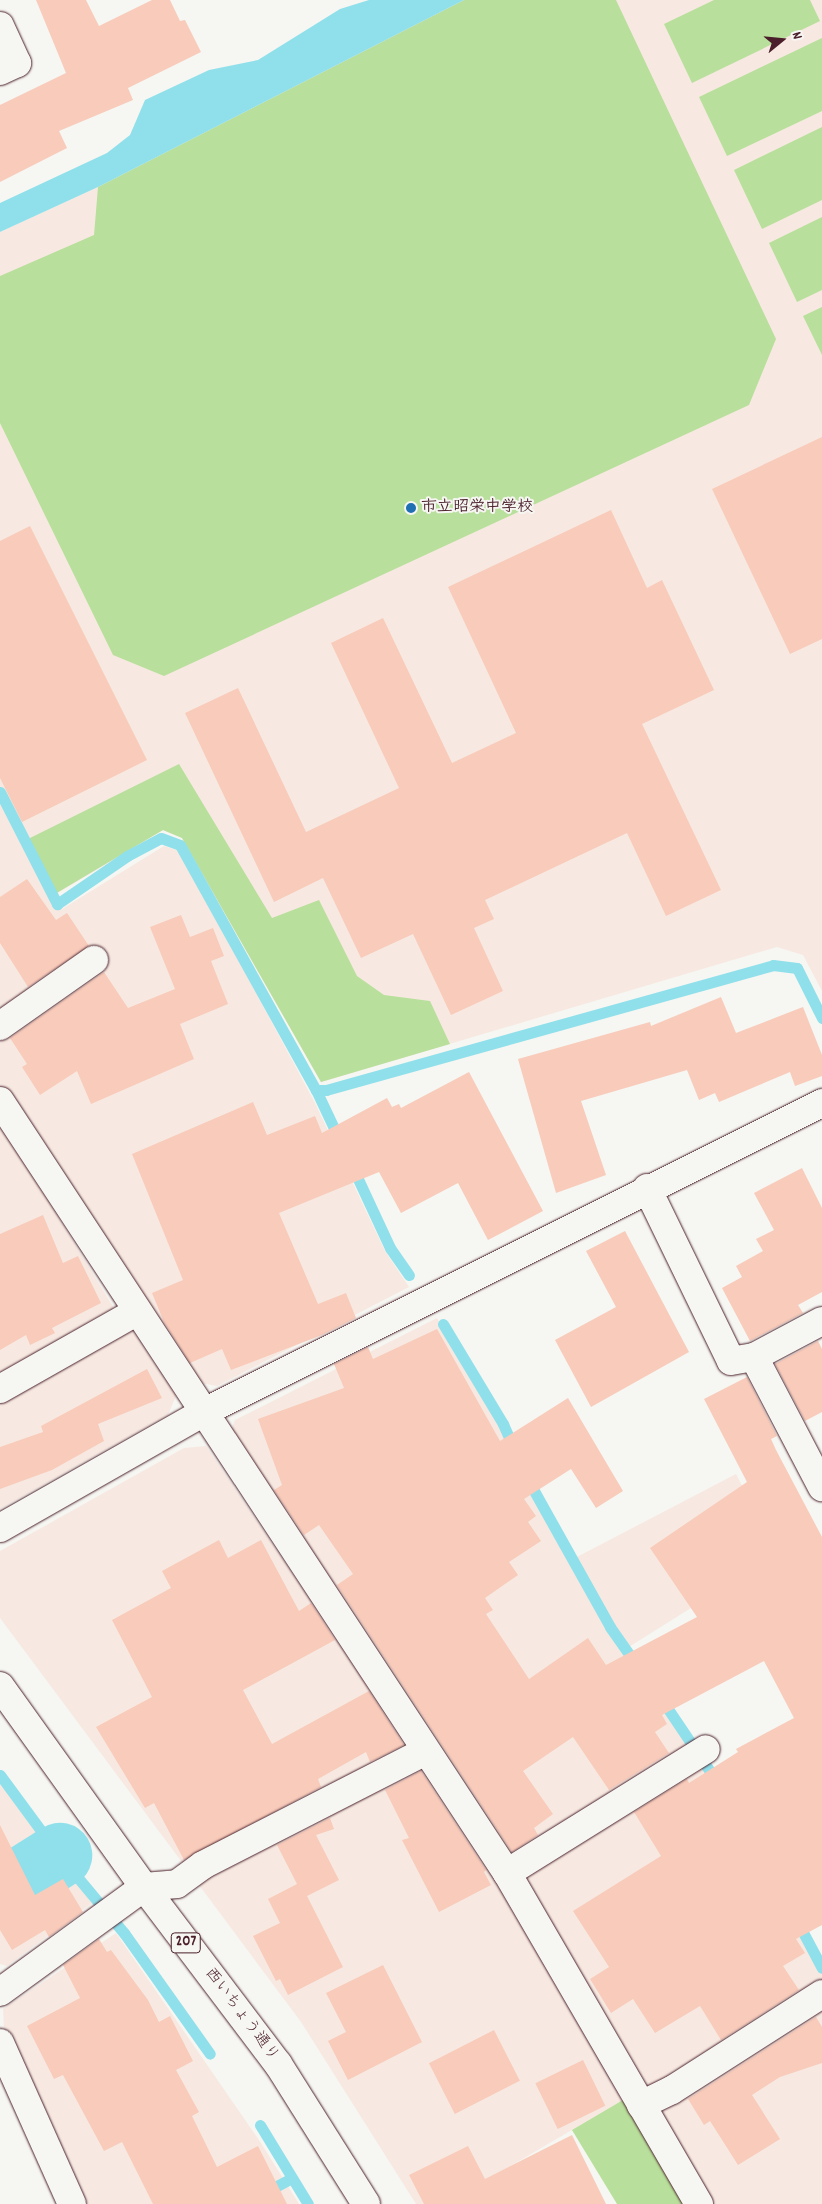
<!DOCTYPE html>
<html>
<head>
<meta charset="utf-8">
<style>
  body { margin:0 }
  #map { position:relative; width:822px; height:2204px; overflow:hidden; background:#f6f6f2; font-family:Dekko,"Klee One",sans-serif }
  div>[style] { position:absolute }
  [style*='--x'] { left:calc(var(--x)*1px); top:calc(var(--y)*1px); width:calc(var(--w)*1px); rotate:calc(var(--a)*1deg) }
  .built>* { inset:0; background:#f7e9e1 }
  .green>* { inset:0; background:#b8df9b }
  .water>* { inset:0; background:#90e0eb }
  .stream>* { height:11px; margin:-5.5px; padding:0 5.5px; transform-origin:5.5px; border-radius:5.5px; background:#90e0eb }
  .river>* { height:65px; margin:-32.5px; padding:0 32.5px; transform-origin:32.5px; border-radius:32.5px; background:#90e0eb }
  .building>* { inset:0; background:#f8cbba; transform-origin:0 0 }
  .roads { filter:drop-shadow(0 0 1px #4a1f2b) drop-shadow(0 0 1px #4a1f2b) }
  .minor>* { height:28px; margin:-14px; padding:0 14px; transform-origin:14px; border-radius:14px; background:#f6f6f2 }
  .highway>* { height:28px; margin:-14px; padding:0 14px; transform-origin:14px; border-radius:14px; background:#f6f6f2 }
  .dots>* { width:14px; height:14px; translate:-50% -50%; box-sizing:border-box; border:2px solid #f6f6f2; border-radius:50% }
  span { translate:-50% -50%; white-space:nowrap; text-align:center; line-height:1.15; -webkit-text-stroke:4px #f6f6f2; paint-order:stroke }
  .shield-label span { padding:1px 4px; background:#f6f6f2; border:1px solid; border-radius:4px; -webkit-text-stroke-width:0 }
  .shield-label { font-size:15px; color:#4a1f2b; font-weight:700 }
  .poi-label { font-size:16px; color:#4a1f2b; font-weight:700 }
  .left { translate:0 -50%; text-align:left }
  .street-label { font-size:16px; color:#4a1f2b }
  .north { position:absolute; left:757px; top:15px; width:50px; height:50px; -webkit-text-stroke:4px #f6f6f2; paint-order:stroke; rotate:73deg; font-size:14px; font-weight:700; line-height:20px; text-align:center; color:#4a1f2b }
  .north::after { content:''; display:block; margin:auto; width:18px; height:22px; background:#4a1f2b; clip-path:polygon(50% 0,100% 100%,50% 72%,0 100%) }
</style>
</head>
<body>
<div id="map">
  <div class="built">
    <div style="clip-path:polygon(464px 0,822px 0,822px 991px,803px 955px,777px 947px,321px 1082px,182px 838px,163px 830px,56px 894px,62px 909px,164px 846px,180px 851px,315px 1103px,385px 1251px,409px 1287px,217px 1386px,195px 1382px,0 1086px,0 232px,98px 187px)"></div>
    <div style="clip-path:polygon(0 1121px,126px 1328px,134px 1323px,178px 1391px,168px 1415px,0 1509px)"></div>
    <div style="clip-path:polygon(437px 1318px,575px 1558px,736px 1474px,777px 1554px,624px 1650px,763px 1859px,822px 1974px,822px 2204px,713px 2204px,656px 2106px,229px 1436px,235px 1420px)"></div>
    <div style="clip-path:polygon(206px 1446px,462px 1823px,628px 2097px,446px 2204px,416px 2204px,301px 2022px,0 1618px,0 1551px,184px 1448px)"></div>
    <div style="clip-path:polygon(0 1784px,92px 1903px,7px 1966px,0 1964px)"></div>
    <div style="clip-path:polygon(116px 1933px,259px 2140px,299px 2204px,85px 2204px,4px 2029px,3px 2009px)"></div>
  </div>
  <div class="green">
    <div style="clip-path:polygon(464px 0,616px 0,776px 339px,749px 405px,164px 676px,113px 655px,0 423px,0 276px,94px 235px,98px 187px)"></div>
    <div style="clip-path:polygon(714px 0,810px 0,820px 21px,692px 83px,664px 24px)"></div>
    <div style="clip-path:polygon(822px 38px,822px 111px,727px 156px,699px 97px)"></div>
    <div style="clip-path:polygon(822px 127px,822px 200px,762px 229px,734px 170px)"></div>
    <div style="clip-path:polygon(822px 217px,822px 290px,797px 302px,769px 243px)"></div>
    <div style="clip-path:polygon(822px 307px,822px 355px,803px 316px)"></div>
    <div style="clip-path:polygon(179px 764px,272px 918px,319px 900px,357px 976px,384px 995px,430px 1001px,450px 1044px,321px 1082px,182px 838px,163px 830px,55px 894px,28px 839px)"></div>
    <div style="clip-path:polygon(628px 2097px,687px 2204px,617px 2204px,572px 2130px)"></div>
  </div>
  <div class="water">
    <div style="clip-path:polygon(369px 0,464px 0,98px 187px,0 232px,0 203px,107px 153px,130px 135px,145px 100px,209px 70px,258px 60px,340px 9px)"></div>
  </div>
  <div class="stream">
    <div style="--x:0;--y:792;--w:126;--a:63"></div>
    <div style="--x:57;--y:904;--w:85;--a:-34.4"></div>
    <div style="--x:127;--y:856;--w:38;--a:-28"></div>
    <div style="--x:161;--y:838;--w:20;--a:20"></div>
    <div style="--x:180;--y:845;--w:280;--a:61"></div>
    <div style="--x:316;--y:1090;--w:10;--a:0"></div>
    <div style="--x:326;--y:1090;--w:464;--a:-15.6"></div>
    <div style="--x:773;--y:965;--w:24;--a:7"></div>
    <div style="--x:797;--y:968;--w:56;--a:63.4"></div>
    <div style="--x:316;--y:1090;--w:56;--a:64.8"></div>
    <div style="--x:352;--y:1166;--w:90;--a:65.1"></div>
    <div style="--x:390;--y:1248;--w:33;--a:55"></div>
    <div style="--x:443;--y:1324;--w:117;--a:59"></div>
    <div style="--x:503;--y:1424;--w:27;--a:66"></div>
    <div style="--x:528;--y:1480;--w:168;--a:60.8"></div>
    <div style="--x:610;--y:1627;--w:45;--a:54.9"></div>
    <div style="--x:662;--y:1700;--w:99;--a:56.1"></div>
    <div style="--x:0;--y:1775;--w:99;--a:53.6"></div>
    <div style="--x:59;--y:1855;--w:102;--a:50.2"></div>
    <div style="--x:124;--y:1933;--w:148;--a:54.6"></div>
    <div style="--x:797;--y:1921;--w:53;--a:62"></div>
    <div style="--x:260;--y:2125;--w:92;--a:58.7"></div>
    <div style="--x:243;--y:2204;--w:55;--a:-28"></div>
  </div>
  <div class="river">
    <div style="--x:0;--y:1892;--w:70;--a:-32.1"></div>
  </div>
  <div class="building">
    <div style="clip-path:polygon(36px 0,86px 0,99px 26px,152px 0,170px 0,180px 21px,185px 20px,201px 52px,128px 88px,133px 100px,59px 131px,67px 148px,0 182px,0 105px,66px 73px)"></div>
    <div style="clip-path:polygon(822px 437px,822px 639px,790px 654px,712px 489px)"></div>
    <div style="clip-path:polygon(611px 510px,647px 588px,662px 580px,714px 690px,642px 724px,721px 890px,666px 916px,627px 833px,485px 900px,494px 919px,474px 928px,503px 991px,451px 1015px,413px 934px,361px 958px,323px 878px,274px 902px,185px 713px,238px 688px,306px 832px,399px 788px,331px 643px,383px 618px,452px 763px,516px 733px,448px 587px)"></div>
    <div style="clip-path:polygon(30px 526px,147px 760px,22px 822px,0 778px,0 541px)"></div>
    <div style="clip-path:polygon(27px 879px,56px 920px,67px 913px,89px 946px,28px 987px,0 943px,0 897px)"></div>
    <div style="clip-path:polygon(181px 915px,190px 937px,213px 928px,224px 956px,211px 961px,228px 1004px,180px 1024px,194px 1059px,91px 1104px,77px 1071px,40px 1095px,22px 1067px,27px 1064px,10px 1038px,104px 972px,128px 1008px,175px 989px,150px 927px)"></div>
    <div style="clip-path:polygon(721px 997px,736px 1033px,803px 1007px,822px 1055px,822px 1076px,795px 1086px,790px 1072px,719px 1102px,715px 1093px,699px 1100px,687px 1070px,581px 1101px,606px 1175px,556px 1193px,518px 1059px,650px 1022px,651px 1026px)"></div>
    <div style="clip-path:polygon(469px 1072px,543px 1211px,488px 1240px,458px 1183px,401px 1213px,379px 1172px,279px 1213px,318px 1304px,346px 1293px,356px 1318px,322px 1335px,231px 1370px,222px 1349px,190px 1363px,164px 1322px,152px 1293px,183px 1280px,132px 1154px,253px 1102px,267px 1135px,315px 1116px,322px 1133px,387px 1098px,392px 1107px,399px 1104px,401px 1108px)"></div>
    <div style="clip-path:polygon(802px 1168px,822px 1208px,822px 1292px,798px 1305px,803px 1313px,750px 1341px,722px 1288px,742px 1277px,736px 1266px,763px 1251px,756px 1239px,774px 1230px,754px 1193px)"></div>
    <div style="clip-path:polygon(43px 1215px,63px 1263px,78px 1256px,101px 1303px,52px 1328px,55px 1333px,30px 1345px,26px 1335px,0 1350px,0 1234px)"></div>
    <div style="clip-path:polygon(625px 1231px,689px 1352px,591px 1407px,555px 1340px,616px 1307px,586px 1251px)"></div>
    <div style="clip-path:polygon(437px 1329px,500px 1441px,568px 1398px,623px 1491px,596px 1508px,571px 1469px,524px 1499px,536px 1516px,528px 1522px,541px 1541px,509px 1562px,518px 1575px,485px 1598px,493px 1610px,486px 1614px,529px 1679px,588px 1638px,606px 1665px,697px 1617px,650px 1548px,747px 1482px,704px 1399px,747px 1377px,777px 1436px,771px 1439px,776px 1450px,822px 1537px,822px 1925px,796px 1939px,805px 1953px,783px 1966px,799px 1990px,721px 2040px,700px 2006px,655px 2033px,633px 1999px,611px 2013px,590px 1979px,609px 1967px,573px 1911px,661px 1856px,634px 1812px,687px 1779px,689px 1783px,738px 1752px,736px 1749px,794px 1718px,764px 1661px,662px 1715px,667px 1724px,655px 1732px,669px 1753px,609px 1790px,573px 1737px,523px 1771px,553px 1814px,534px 1828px,538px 1835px,512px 1852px,337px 1585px,353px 1574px,319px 1525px,304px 1535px,274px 1490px,282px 1485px,258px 1419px,344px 1388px,334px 1364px,368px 1347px,373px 1359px)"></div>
    <div style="clip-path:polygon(818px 1341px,822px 1349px,822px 1412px,805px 1421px,775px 1364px)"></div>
    <div style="clip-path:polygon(147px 1369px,162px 1398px,98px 1424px,104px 1441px,52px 1470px,0 1489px,0 1447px,43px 1432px,41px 1426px)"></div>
    <div style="clip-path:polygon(219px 1540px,228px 1558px,261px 1540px,299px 1611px,311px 1603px,335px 1640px,243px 1690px,272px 1744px,369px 1691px,404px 1745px,370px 1762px,366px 1752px,318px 1779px,321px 1787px,184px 1860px,154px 1803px,145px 1808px,96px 1727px,152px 1697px,112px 1620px,171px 1588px,162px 1571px)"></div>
    <div style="clip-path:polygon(421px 1771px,486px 1870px,484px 1872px,491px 1885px,439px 1912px,402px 1840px,409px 1838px,385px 1790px)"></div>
    <div style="clip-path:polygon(330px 1818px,334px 1829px,316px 1835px,339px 1880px,307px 1896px,343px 1967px,288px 1995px,280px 1979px,276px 1981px,253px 1936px,280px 1923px,268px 1899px,297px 1884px,277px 1845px)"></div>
    <div style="clip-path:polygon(0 1825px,35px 1895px,63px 1879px,83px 1912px,49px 1937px,45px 1930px,12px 1950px,0 1930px)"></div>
    <div style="clip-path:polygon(99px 1939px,107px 1952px,111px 1950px,148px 2000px,159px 2022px,170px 2016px,193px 2061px,176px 2070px,199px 2112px,192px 2116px,217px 2167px,258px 2146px,287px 2204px,153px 2204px,122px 2142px,104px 2151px,63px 2075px,54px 2079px,27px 2026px,80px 1998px,63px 1965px)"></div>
    <div style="clip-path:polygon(383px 1965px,422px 2042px,348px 2080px,328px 2041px,346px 2032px,326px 1993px)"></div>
    <div style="clip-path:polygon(816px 2017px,822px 2027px,822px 2063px,780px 2077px,752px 2095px,780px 2139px,738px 2165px,710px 2121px,704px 2125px,688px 2099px)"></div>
    <div style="left:494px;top:2030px;width:57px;height:73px;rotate:63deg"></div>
    <div style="left:583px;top:2060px;width:51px;height:53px;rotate:64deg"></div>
    <div style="clip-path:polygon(572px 2135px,606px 2204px,424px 2204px,409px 2175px,468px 2146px,485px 2179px)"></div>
  </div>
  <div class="roads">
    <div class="minor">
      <div style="--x:0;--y:26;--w:41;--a:65.3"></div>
      <div style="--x:17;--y:63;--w:19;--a:155"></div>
      <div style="--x:0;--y:1026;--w:115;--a:-35.1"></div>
      <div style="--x:0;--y:1101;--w:924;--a:56.71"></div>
      <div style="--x:507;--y:1873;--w:383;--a:59.9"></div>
      <div style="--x:647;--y:1188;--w:192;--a:64.1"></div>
      <div style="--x:731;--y:1361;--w:23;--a:-10"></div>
      <div style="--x:754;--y:1357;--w:147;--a:62.4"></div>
      <div style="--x:754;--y:1357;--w:77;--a:-27.9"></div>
      <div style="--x:0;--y:1389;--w:156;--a:-29.5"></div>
      <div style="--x:0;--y:1528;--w:235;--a:-29.6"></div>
      <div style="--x:204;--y:1412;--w:691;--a:-26.57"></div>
      <div style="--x:507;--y:1873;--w:234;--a:-31.9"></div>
      <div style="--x:0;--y:1992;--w:178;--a:-36.1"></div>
      <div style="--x:144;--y:1887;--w:33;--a:-5"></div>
      <div style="--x:177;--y:1884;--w:32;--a:-36"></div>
      <div style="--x:203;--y:1865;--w:250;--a:-27.1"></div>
      <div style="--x:0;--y:2043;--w:176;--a:65.9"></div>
      <div style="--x:641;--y:2105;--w:34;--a:-26"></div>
      <div style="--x:672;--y:2090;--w:178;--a:-32.6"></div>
    </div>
    <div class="highway">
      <div style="--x:0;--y:1686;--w:247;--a:54.4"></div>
      <div style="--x:144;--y:1887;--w:222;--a:52.9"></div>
      <div style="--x:278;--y:2064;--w:165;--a:57.8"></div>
    </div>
  </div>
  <div class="dots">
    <div style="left:411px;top:508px;background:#1f6fb2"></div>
  </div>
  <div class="shield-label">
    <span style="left:186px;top:1943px">207</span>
  </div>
  <div class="poi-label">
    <span class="left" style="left:421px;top:508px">市立昭栄中学校</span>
  </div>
  <div class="street-label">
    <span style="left:241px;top:2015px;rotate:53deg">西いちょう通り</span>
  </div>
  <div class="north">N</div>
</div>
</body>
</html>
